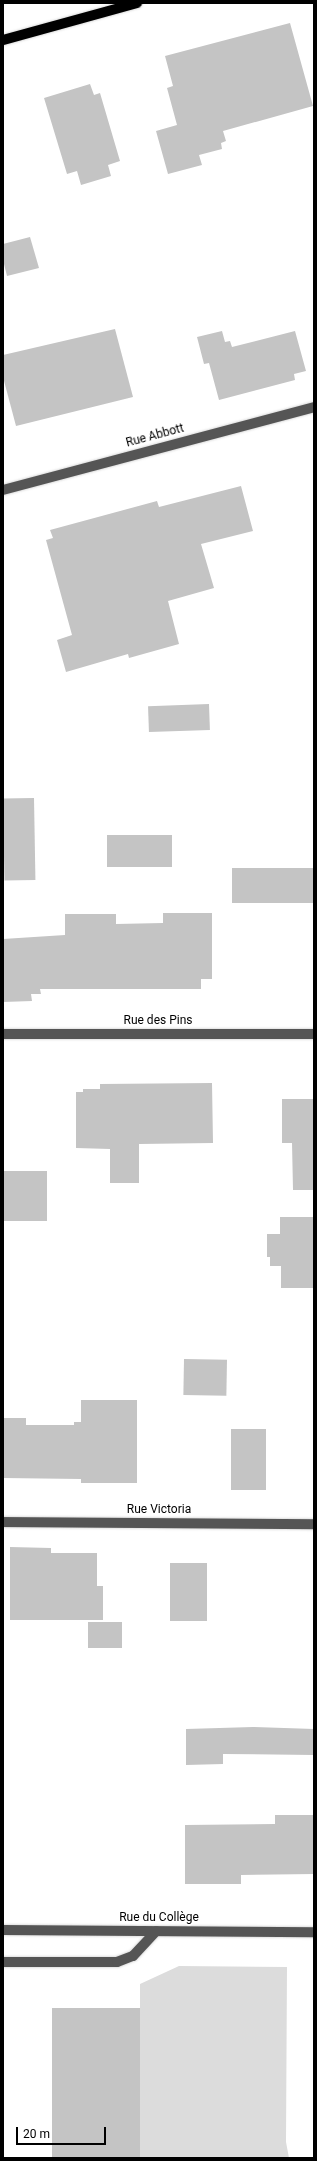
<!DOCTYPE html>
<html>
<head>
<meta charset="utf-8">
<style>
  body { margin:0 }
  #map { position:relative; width:317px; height:2161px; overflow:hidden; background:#fff; font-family:Roboto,sans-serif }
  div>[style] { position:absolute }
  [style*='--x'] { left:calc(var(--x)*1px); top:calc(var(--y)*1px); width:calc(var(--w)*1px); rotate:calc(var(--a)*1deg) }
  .green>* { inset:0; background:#dcdcdc }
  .building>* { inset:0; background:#c4c4c4; transform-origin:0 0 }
  .roads { filter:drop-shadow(0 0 1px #dbdbdb) drop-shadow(0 0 1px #dbdbdb) }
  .minor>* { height:10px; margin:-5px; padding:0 5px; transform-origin:5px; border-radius:5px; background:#555 }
  .major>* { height:10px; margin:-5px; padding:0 5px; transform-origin:5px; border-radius:5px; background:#000 }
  span { translate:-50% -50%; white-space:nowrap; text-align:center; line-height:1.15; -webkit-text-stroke:3px #fff; paint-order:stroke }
  .street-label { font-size:12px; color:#000 }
  .frame { position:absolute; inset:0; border:4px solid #000; pointer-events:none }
  .scale { position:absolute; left:16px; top:2127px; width:90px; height:18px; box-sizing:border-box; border:2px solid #000; border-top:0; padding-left:5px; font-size:12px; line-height:14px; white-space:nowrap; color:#000; -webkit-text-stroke:3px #fff; paint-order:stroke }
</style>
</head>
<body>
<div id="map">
  <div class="green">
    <div style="clip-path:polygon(179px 1966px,287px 1967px,286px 2142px,289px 2158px,140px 2158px,140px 1984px)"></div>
  </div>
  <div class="building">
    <div style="clip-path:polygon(290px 23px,313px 106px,223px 131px,226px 141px,221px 143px,222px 149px,199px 155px,202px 165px,168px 174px,156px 131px,177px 125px,167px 88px,173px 86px,165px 56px)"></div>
    <div style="clip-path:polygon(90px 84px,94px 95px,100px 93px,120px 161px,108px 165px,111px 176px,81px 185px,77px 171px,67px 174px,44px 98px)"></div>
    <div style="clip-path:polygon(30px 237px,39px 268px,7px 276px,3px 260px,3px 244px)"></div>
    <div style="clip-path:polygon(115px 329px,133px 397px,16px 426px,3px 377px,3px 355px)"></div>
    <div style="clip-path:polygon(222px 331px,225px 342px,230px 341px,232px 347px,295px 331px,306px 371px,294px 374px,295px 380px,219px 400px,209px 363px,204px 364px,197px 337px)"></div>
    <div style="clip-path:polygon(241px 486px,253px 531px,201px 544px,214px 588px,168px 601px,179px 644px,129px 658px,128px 654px,66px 672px,57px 640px,72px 635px,46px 540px,53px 538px,50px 530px,157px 501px,159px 507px)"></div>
    <div style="left:209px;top:704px;width:26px;height:61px;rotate:88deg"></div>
    <div style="left:34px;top:798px;width:82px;height:31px;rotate:89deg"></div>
    <div style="left:107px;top:835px;width:65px;height:32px"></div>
    <div style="left:314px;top:868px;width:35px;height:82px;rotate:90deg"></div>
    <div style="clip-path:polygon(163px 913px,212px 913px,212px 979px,201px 979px,201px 989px,40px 989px,41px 994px,31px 994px,32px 1001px,3px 1002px,3px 939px,65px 935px,65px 914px,116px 914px,116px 924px,163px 923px)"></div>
    <div style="clip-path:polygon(212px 1083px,213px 1143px,139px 1144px,139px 1183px,110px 1183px,110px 1149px,76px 1148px,76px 1092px,83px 1092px,83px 1089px,100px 1089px,100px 1084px)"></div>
    <div style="clip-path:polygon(282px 1099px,314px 1099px,314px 1190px,293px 1190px,292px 1143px,282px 1143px)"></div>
    <div style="left:3px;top:1171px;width:44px;height:50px"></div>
    <div style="clip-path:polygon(280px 1217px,314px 1217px,314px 1288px,281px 1288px,281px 1266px,270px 1266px,270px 1257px,267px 1257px,267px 1234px,280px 1234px)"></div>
    <div style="left:184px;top:1359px;width:43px;height:36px;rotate:1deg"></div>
    <div style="clip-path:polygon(81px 1400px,137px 1400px,137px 1483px,81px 1483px,81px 1479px,3px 1478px,3px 1418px,26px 1418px,26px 1425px,74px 1425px,74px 1422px,81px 1422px)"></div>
    <div style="left:231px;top:1429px;width:35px;height:61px"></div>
    <div style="clip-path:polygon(10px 1547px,51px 1548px,51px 1553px,97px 1553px,97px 1586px,103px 1586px,103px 1620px,10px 1620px)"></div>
    <div style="left:170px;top:1563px;width:37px;height:58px"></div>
    <div style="left:88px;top:1622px;width:34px;height:26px"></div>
    <div style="clip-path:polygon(253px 1727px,314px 1729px,314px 1755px,223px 1754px,223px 1764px,186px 1765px,186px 1729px)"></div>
    <div style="clip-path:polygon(275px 1815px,314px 1815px,314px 1874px,241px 1875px,241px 1884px,185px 1884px,185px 1825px,275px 1824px)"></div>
    <div style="left:52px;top:2008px;width:88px;height:150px"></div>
  </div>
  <div class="roads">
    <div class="minor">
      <div style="--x:3;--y:490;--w:322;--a:-14.9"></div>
      <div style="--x:3;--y:1034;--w:311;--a:0"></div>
      <div style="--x:3;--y:1522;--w:311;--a:0.4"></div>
      <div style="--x:3;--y:1930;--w:311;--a:0.4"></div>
      <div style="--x:3;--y:1962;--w:114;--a:0"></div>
      <div style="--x:117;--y:1962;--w:17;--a:-21"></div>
      <div style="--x:133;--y:1956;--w:34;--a:-47"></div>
    </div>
    <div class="major">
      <div style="--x:3;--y:40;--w:139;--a:-15.4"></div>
    </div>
  </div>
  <div class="street-label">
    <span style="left:155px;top:436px;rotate:-15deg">Rue Abbott</span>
    <span style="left:158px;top:1021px">Rue des Pins</span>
    <span style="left:159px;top:1510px">Rue Victoria</span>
    <span style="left:159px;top:1918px">Rue du Collège</span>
  </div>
  <div class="frame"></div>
  <div class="scale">20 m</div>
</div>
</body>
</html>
